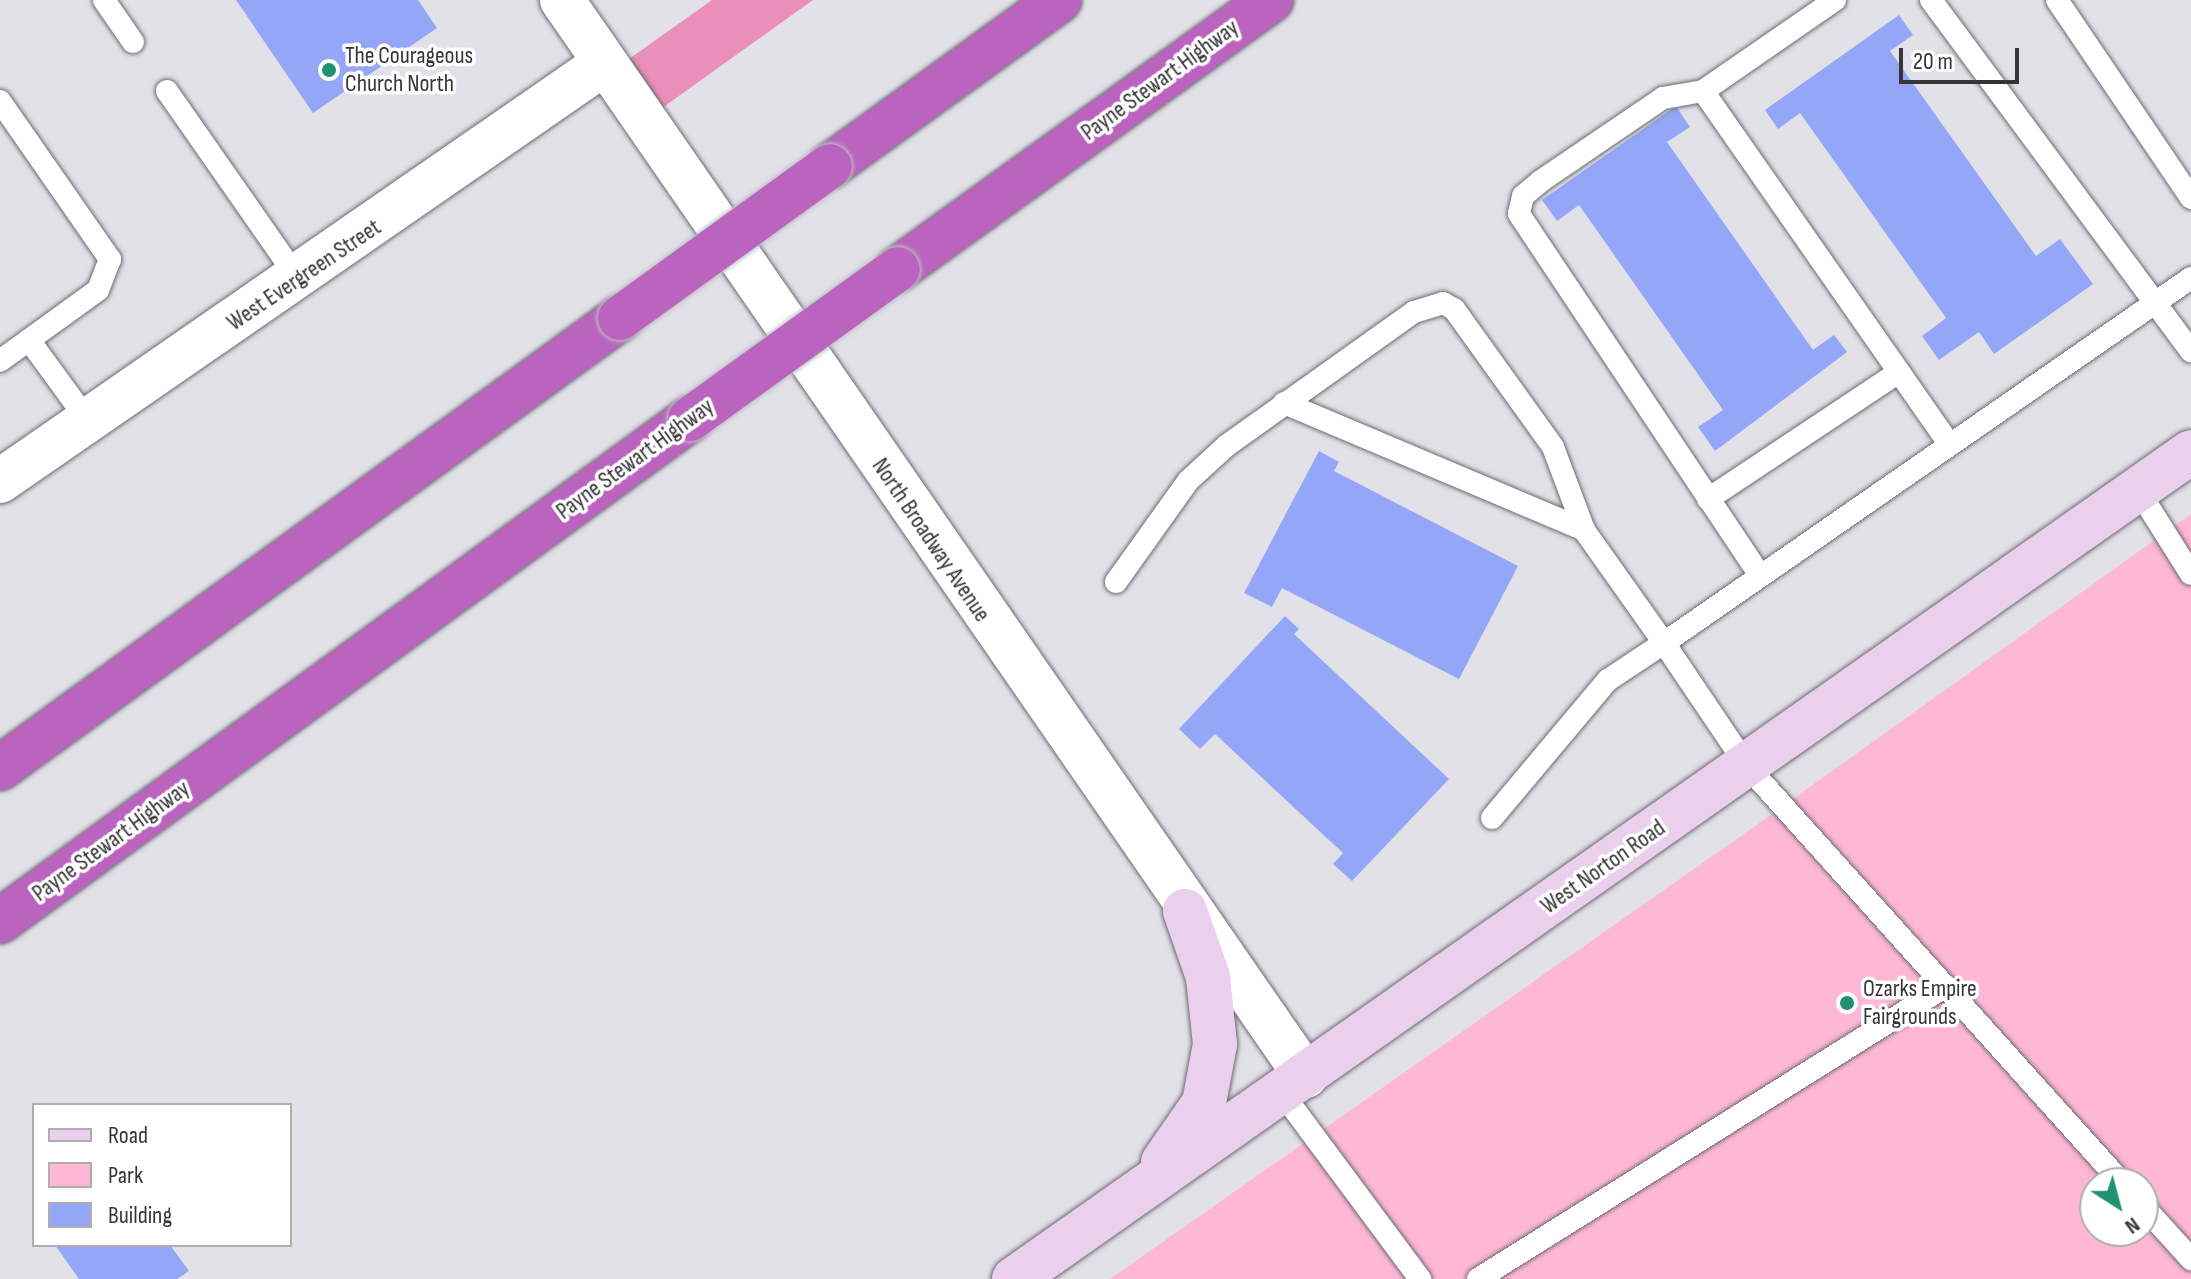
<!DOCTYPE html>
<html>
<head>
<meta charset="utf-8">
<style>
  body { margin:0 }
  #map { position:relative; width:2191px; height:1279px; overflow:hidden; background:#e3e1e8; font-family:"Sofia Sans Condensed",sans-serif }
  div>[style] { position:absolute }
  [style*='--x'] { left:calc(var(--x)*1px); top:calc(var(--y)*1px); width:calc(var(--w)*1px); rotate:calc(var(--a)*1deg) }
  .green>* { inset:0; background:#ffb7d6 }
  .forest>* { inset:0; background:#ea8fb9 }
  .building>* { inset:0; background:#93a6f7 }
  .roads { filter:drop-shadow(0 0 2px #6d6c72) drop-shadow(0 0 2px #6d6c72) }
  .lane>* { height:22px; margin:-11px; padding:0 11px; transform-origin:11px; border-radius:11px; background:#fff }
  .street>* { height:44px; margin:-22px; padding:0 22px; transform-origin:22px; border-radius:22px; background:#fff }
  .secondary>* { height:44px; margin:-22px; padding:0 22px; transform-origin:22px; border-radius:22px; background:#ead0ec }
  .highway>* { height:44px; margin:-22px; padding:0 22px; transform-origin:22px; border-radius:22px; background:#ba64c0 }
  .bridges { filter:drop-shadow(0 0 2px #bebebf) drop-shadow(0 0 2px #bebebf) }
  .highway-bridge>* { height:44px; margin:-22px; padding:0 22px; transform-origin:22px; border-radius:22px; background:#ba64c0 }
  .dots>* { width:22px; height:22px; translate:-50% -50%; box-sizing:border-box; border:4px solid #fff; border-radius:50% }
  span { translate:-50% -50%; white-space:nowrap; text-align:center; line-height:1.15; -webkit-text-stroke:7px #fff; paint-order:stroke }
  .poi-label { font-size:24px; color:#353437 }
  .left { translate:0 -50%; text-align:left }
  .street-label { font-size:24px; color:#353437 }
  .legend { position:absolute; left:32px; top:1103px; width:260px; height:144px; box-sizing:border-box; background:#fff; border:2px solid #aeaeaf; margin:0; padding:10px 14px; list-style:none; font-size:24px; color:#353437 }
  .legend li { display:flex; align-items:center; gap:16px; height:40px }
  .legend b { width:40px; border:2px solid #aeaeaf }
  .north { position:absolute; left:2079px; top:1167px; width:80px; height:80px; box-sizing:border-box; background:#fff; border:2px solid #aeaeaf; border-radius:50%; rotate:144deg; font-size:22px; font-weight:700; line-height:32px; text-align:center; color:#353437 }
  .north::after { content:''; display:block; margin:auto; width:28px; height:36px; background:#229171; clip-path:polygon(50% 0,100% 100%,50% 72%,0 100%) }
  .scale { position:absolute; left:1899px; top:48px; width:120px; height:36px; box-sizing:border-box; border:4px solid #353437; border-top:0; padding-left:10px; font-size:24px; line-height:28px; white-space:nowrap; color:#353437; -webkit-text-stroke:6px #fff; paint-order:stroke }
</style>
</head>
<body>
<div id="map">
  <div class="green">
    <div style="clip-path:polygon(evenodd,2191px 514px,2191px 1279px,1110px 1279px,1758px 824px,2191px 514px,2095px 1183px,2143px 1183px,2143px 1231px,2095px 1231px,2095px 1183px)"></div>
  </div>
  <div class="forest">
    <div style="clip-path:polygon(712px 0,813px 0,662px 108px,629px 59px)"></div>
  </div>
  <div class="building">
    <div style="clip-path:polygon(236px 0,418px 0,437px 28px,313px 113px)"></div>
    <div style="clip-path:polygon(1899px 15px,1913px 35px,1890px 51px,2036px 256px,2060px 239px,2093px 284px,1994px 354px,1979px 332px,1939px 360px,1922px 336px,1946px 318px,1800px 113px,1778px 129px,1765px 110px)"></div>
    <div style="clip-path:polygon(1676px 106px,1690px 127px,1667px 142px,1813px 350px,1834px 335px,1847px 352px,1715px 451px,1698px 427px,1723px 410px,1579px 205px,1557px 221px,1542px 200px)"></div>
    <div style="clip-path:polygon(1319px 451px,1339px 462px,1334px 471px,1518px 566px,1459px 679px,1282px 588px,1272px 607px,1244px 593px)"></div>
    <div style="clip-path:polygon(1285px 616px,1299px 629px,1294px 634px,1449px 779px,1352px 881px,1333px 864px,1343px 853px,1215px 734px,1200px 749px,1179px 729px)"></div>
    <div style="clip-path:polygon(55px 1245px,170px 1245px,189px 1271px,177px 1279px,79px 1279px)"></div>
  </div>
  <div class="roads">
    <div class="lane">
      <div style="--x:104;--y:0;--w:51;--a:55.4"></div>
      <div style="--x:1835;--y:0;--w:160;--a:145.4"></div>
      <div style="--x:1703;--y:91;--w:430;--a:55.1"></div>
      <div style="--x:1931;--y:0;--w:437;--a:53.5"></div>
      <div style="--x:2057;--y:0;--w:239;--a:55.9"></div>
      <div style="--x:167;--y:91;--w:229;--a:55.1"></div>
      <div style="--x:1703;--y:91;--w:41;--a:170.1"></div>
      <div style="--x:1663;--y:98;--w:148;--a:145.8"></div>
      <div style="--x:1541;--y:181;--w:23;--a:140"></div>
      <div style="--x:1523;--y:196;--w:18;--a:103"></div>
      <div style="--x:1519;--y:214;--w:434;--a:56.3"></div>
      <div style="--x:0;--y:101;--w:193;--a:55.2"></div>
      <div style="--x:110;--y:259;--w:33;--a:111"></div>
      <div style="--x:98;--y:290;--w:121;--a:144.1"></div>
      <div style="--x:29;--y:340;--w:100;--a:53.9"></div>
      <div style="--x:1284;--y:403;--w:326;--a:22.9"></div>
      <div style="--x:2138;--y:490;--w:99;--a:57.8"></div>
      <div style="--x:1708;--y:499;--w:229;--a:-33.6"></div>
      <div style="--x:1116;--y:582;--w:124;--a:-54.5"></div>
      <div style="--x:1188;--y:481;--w:52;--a:-42.6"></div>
      <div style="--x:1226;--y:446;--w:231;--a:-35.5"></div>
      <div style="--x:1414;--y:312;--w:30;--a:-17"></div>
      <div style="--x:1443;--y:303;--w:13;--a:29"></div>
      <div style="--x:1454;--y:309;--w:170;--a:54.3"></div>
      <div style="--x:1553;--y:447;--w:89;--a:69.5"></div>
      <div style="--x:1584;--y:530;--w:138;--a:54.7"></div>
      <div style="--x:1664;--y:643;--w:641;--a:-34.71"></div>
      <div style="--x:1492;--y:818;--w:180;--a:-50"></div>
      <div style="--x:1608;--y:680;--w:67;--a:-33.5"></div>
      <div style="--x:1664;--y:643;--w:148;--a:56"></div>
      <div style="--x:1747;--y:766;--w:561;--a:48.04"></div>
      <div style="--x:1282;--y:1093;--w:232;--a:53.4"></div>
      <div style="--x:2143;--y:1206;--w:72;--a:47.8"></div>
      <div style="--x:1478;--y:1279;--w:552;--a:-32.05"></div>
    </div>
    <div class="street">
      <div style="--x:562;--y:0;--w:1308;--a:55.34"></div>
      <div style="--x:0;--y:481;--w:735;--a:-34.64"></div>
    </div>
    <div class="secondary">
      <div style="--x:1163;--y:1162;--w:72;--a:-55.2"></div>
      <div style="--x:1204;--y:1103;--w:60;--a:-79.4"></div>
      <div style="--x:1215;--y:1044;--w:67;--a:-96"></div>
      <div style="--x:1208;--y:977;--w:70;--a:-109.2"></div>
      <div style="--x:1014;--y:1279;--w:1438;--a:-35.09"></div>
    </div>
    <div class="highway">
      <div style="--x:830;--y:166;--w:283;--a:-35.9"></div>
      <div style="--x:898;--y:269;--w:460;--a:-35.8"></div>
      <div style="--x:0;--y:768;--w:766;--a:-35.97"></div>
      <div style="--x:0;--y:921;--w:853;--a:-36.04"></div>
    </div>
  </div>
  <div class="bridges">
    <div class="highway-bridge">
      <div style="--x:620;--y:318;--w:259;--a:-35.9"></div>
      <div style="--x:690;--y:419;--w:256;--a:-35.8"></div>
    </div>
  </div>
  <div class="dots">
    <div style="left:329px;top:70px;background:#229171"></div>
    <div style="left:1847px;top:1003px;background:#229171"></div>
  </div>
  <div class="poi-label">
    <span class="left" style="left:345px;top:70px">The Courageous<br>Church North</span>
    <span class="left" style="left:1863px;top:1003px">Ozarks Empire<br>Fairgrounds</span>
  </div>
  <div class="street-label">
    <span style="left:1160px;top:80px;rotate:-36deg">Payne Stewart Highway</span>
    <span style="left:304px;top:275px;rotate:-34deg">West Evergreen Street</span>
    <span style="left:635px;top:459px;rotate:-36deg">Payne Stewart Highway</span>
    <span style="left:931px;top:540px;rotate:56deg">North Broadway Avenue</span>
    <span style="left:111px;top:841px;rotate:-36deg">Payne Stewart Highway</span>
    <span style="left:1603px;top:867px;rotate:-35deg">West Norton Road</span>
  </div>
  <ul class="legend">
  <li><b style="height:10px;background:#ead0ec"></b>Road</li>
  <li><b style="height:22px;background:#ffb7d6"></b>Park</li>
  <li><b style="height:22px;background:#93a6f7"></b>Building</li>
  </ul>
  <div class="north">N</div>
  <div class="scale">20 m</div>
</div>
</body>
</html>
